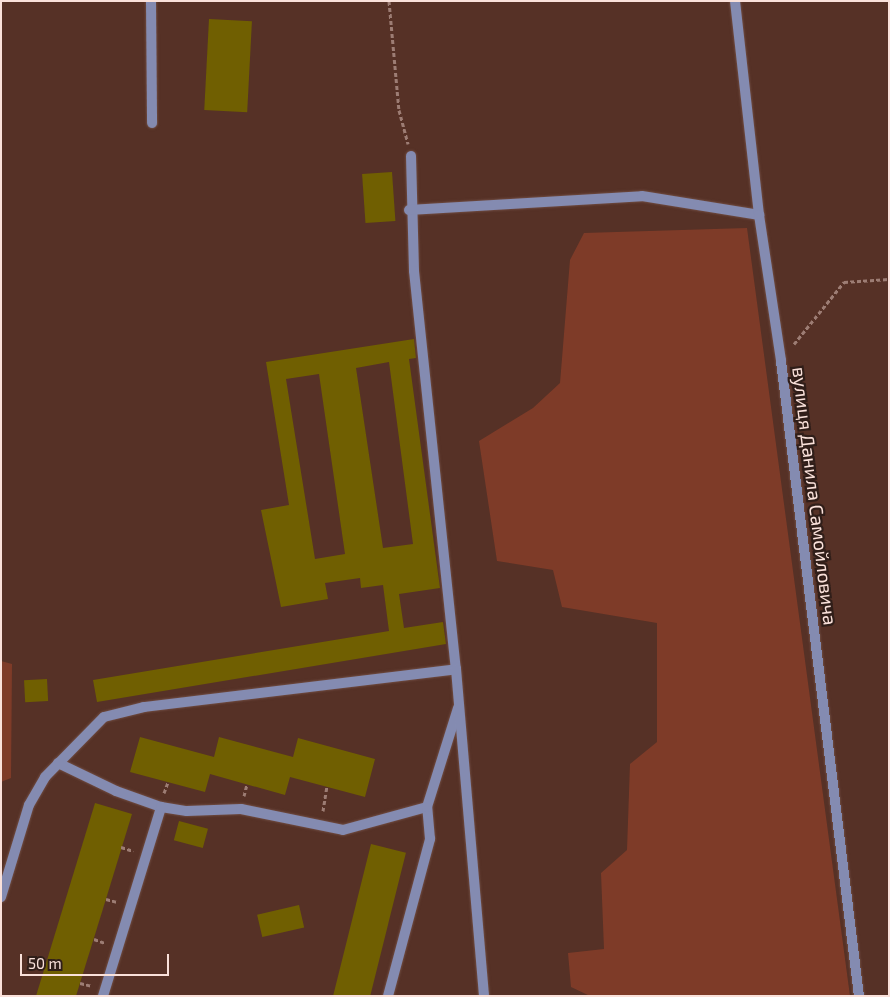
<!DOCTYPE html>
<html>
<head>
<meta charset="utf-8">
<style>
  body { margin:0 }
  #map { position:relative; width:890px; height:997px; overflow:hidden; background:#563126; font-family:"Exo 2",sans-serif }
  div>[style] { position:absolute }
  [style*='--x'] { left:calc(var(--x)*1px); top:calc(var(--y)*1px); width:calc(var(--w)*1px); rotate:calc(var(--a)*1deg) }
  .green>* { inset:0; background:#7e3b28 }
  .building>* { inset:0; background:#705f01; transform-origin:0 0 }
  .path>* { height:3px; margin-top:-1.5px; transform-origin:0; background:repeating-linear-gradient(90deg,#9d7d74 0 4px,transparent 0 6.5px) }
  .roads { filter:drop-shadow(0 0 1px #704d43) drop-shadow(0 0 1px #704d43) }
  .lane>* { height:10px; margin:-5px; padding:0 5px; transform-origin:5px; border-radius:5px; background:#848bb1 }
  .street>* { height:10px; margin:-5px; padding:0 5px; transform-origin:5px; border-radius:5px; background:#848bb1 }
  span { translate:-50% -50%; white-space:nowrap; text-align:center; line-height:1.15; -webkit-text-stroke:4.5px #301e19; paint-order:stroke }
  .street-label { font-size:19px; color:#fae1da }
  .frame { position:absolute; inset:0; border:2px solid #fae1da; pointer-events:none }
  .scale { position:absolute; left:20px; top:954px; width:149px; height:22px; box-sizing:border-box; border:2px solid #fae1da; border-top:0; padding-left:6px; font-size:15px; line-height:18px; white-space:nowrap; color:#fae1da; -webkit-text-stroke:4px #301e19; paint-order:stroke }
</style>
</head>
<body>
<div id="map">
  <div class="green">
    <div style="clip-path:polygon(747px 228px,850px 996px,590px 996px,571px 987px,568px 953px,604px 949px,601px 873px,627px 850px,630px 764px,657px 742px,657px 623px,562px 607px,553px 570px,497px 561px,479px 441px,533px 408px,560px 383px,570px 260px,584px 233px)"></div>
    <div style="clip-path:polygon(1px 661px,12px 664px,11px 778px,1px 782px)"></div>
  </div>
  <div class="building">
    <div style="left:209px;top:19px;width:43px;height:91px;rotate:3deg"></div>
    <div style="left:392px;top:172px;width:49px;height:30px;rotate:86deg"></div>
    <div style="clip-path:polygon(evenodd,414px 339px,416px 358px,409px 359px,440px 588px,399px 594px,404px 628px,443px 622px,446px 644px,97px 702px,93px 680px,389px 631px,383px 585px,361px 588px,360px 578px,325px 583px,328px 599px,281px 607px,261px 510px,289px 505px,266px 362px,414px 339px,389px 362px,413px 544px,383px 548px,356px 368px,389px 362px,414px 339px,319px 374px,345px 554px,315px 559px,286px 379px,319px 374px)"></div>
    <div style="left:47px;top:679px;width:22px;height:23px;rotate:87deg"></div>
    <div style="clip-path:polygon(140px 737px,214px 757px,219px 737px,293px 757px,298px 738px,375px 759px,365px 797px,290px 777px,285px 795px,210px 774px,205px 792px,130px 772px)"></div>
    <div style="clip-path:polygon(95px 803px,132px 814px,106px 899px,76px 996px,36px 996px)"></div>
    <div style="left:179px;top:821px;width:30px;height:20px;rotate:15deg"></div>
    <div style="left:371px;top:844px;width:36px;height:157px;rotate:14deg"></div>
    <div style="left:299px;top:905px;width:23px;height:43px;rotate:77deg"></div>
  </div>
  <div class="path">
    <div style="--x:389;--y:1;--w:109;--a:84.8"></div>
    <div style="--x:399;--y:110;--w:35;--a:75"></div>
    <div style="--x:794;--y:344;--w:80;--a:-51.1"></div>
    <div style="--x:844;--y:282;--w:45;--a:-3.8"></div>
    <div style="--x:164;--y:793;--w:12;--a:-70"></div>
    <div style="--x:244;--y:796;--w:12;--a:-76"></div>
    <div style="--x:323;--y:811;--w:24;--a:-81"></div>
    <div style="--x:121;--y:847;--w:13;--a:18"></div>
    <div style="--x:106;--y:899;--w:11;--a:15"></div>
    <div style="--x:94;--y:939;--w:12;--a:20"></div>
    <div style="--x:80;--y:983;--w:12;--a:14"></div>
  </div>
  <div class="roads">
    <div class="lane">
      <div style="--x:151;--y:1;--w:122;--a:89.5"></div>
      <div style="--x:411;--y:156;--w:115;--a:88.5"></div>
      <div style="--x:414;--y:271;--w:400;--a:84"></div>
      <div style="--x:409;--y:210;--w:233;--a:-3.4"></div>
      <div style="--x:642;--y:196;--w:119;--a:9.2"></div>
      <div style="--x:58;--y:763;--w:64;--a:25.8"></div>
      <div style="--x:116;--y:791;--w:48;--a:19.6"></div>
      <div style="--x:103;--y:996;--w:198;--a:-72.9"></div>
      <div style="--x:161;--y:807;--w:26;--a:9"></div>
      <div style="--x:187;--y:811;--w:54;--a:-2.1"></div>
      <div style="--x:241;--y:809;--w:104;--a:11.6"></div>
      <div style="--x:343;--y:830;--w:87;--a:-15.3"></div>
      <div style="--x:388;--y:996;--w:163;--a:-75"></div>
      <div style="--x:430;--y:839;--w:32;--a:-95"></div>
      <div style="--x:427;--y:807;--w:104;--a:-72.6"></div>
    </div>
    <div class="street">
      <div style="--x:735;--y:1;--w:215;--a:83.6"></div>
      <div style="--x:759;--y:215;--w:148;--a:81.4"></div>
      <div style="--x:781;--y:361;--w:640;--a:83"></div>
      <div style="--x:1;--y:897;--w:96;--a:-73.1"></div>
      <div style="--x:29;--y:805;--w:32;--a:-60"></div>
      <div style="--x:45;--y:777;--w:84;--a:-45.5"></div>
      <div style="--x:104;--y:717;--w:41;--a:-14"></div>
      <div style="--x:144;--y:707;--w:314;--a:-6.9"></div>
      <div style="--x:456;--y:669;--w:328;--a:85.1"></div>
    </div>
  </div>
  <div class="street-label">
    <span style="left:815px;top:496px;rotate:83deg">вулиця Данила Самойловича</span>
  </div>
  <div class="frame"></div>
  <div class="scale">50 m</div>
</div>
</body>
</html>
